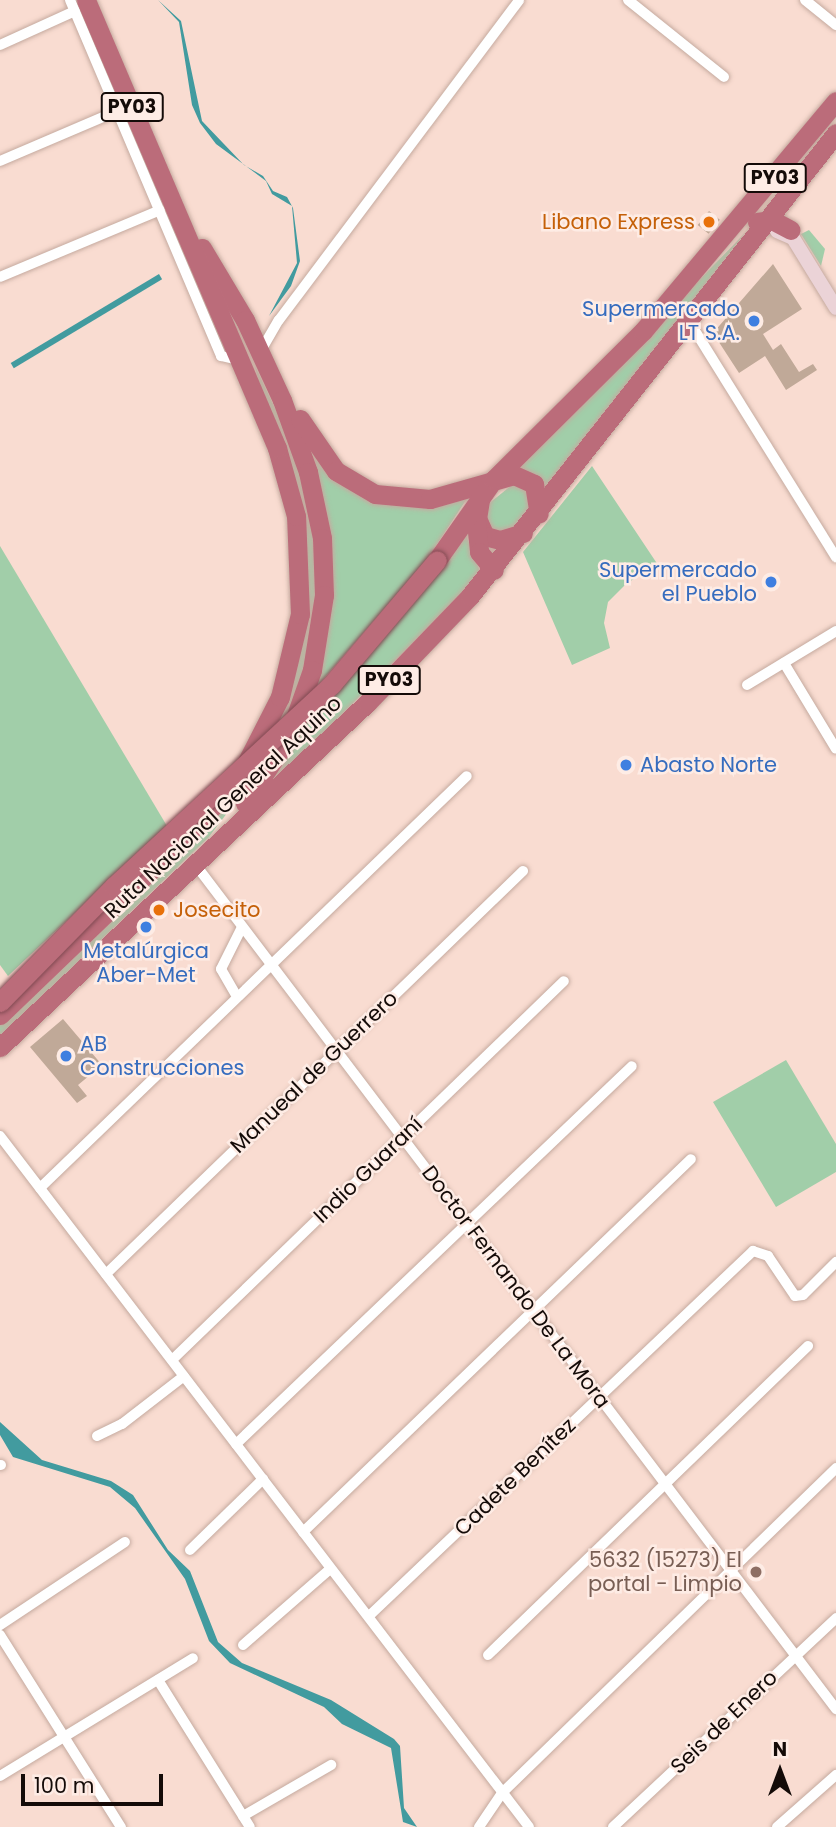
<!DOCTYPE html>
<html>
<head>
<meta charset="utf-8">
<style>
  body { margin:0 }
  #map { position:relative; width:836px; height:1827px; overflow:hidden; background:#f9dcd1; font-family:Poppins,sans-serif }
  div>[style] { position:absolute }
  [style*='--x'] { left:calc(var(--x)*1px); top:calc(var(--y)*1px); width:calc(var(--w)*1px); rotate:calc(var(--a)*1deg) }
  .green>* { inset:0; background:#a1cea9 }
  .water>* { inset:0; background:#429b9f; transform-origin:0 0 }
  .building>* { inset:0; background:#c0a998; transform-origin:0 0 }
  .roads { filter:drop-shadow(0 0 2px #c5aa9f) drop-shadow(0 0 2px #c5aa9f) }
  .street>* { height:10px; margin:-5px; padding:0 5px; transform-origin:5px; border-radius:5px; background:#fff }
  .secondary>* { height:14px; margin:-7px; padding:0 7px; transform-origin:7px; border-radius:7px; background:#ebd3d7 }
  .highway>* { height:19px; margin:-9.5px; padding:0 9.5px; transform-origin:9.5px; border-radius:9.5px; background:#bb6c7a }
  .bridges { filter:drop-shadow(0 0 2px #814a52) drop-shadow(0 0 2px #814a52) }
  .highway-bridge>* { height:19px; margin:-9.5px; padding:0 9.5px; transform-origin:9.5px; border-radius:9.5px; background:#bb6c7a }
  .dots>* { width:19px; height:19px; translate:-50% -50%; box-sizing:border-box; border:4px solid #feece5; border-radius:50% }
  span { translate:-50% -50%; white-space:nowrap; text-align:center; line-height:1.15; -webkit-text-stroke:5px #feece5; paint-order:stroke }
  .shield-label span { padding:2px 5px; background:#feece5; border:2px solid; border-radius:5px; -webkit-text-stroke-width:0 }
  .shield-label { font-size:19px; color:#140b08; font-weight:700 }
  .food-label { font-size:21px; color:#c56008 }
  .right { translate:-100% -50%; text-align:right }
  .left { translate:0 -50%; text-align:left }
  .shop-label { font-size:21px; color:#366cbe }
  .street-label { font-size:21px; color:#140b08 }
  .education-label { font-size:21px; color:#785e54 }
  .north { position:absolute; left:745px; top:1736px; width:70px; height:70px; -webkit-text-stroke:5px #feece5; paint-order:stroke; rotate:0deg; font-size:19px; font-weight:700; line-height:28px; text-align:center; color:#140b08 }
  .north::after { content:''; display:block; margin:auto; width:24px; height:32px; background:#140b08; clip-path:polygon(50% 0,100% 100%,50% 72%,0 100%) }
  .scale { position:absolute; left:21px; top:1774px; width:142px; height:32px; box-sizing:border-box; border:4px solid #140b08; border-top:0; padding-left:9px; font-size:21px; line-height:24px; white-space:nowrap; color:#140b08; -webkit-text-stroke:5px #feece5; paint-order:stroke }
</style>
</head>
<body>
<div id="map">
  <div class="green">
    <div style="clip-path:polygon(809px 230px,825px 249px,821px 266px,801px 234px)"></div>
    <div style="clip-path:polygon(746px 232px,546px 491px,536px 475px,517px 467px)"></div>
    <div style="clip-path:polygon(255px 366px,293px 446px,314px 524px,316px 619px,293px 711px,272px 731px,306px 598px)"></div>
    <div style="clip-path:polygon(308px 446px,347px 485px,468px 497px,428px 558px,312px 692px,324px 642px)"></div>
    <div style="clip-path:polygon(592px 466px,658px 565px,627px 583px,608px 602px,604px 623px,610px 648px,572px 665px,523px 552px)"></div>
    <div style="clip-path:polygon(513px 484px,526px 488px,530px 506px,512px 529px,496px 534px,485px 523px,487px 505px)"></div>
    <div style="clip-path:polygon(466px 535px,481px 574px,266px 791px,300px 728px)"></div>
    <div style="clip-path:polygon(0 546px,167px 826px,8px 976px,0 965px)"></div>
    <div style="clip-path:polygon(279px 744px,209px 837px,0 1036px,0 1021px)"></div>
    <div style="clip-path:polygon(786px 1060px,836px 1144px,836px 1172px,776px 1207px,713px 1102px)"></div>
  </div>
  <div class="water">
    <div style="clip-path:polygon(158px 0,181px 21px,202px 121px,244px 165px,263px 176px,273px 191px,287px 197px,293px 208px,300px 261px,291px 286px,269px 316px,297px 263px,292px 206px,272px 194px,266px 181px,216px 144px,200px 123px,192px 105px,179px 22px)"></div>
    <div style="left:159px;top:274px;width:6px;height:173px;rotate:59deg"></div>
    <div style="clip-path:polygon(0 1422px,42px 1460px,111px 1481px,133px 1495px,168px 1550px,190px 1571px,218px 1642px,242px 1663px,331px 1700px,394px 1739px,400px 1746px,404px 1808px,417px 1827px,403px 1822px,391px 1748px,342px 1724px,324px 1707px,230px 1663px,209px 1641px,185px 1579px,135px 1508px,110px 1487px,13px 1457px,0 1435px)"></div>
  </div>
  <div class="building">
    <div style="left:709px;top:211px;width:14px;height:18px;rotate:39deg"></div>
    <div style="clip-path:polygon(773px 264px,802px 309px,763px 334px,773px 350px,781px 344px,799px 372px,813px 364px,817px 370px,786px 390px,765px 356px,739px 373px,713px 333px)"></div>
    <div style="clip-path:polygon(63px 1019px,102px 1065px,78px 1085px,87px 1096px,77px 1103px,30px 1047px)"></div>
  </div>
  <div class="roads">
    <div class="street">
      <div style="--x:70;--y:0;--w:387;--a:67"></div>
      <div style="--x:221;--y:356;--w:22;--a:13"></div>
      <div style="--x:628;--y:0;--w:123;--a:38.7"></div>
      <div style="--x:805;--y:0;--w:40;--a:39"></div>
      <div style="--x:0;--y:45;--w:82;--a:-24.4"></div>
      <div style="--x:0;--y:161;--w:127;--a:-23.1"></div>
      <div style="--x:0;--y:277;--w:173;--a:-22.7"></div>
      <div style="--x:687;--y:318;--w:282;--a:58.1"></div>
      <div style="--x:259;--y:354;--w:39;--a:-60"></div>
      <div style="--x:279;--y:320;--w:400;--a:-53.1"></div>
      <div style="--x:784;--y:663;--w:100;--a:58.8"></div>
      <div style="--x:747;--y:685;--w:104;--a:-31.2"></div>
      <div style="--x:195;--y:864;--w:1061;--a:52.82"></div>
      <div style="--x:236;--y:995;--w:30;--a:-120"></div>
      <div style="--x:221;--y:969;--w:47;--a:-63.4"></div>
      <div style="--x:0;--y:1136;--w:870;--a:52.56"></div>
      <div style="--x:40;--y:1188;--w:593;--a:-43.98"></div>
      <div style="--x:106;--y:1274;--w:580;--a:-44.02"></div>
      <div style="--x:172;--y:1360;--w:545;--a:-44.03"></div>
      <div style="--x:97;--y:1436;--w:28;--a:-26"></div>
      <div style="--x:122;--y:1424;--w:78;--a:-37.7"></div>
      <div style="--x:236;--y:1444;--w:547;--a:-43.67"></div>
      <div style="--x:0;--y:1465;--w:1;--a:0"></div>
      <div style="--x:303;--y:1532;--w:538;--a:-43.87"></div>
      <div style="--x:190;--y:1550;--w:102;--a:-44.2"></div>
      <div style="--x:369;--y:1616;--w:530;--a:-43.55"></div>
      <div style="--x:753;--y:1251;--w:16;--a:18"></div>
      <div style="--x:768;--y:1256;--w:48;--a:56"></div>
      <div style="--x:795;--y:1296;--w:8;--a:-7"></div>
      <div style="--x:803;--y:1295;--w:47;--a:-45"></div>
      <div style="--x:0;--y:1625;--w:150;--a:-33.6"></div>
      <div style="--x:0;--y:1635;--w:227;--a:57.8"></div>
      <div style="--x:243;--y:1645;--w:116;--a:-41.1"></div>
      <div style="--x:488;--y:1655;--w:445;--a:-44"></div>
      <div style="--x:158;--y:1680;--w:173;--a:58"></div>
      <div style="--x:0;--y:1776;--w:226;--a:-31.4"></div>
      <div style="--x:243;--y:1816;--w:102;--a:-30.1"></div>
      <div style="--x:479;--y:1827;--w:41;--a:-55.9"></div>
      <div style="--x:502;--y:1793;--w:466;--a:-44.2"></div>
      <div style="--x:613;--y:1827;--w:306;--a:-43.1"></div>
      <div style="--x:777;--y:1827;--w:79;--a:-41.4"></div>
    </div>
    <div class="secondary">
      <div style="--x:777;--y:231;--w:17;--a:24"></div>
      <div style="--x:793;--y:238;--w:82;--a:58.4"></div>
    </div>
    <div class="highway">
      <div style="--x:757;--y:222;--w:15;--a:-8"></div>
      <div style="--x:772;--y:220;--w:21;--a:28"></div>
      <div style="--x:202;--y:248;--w:84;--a:59.2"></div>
      <div style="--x:245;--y:320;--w:88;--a:65.2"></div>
      <div style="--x:282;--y:400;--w:77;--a:70.1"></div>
      <div style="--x:308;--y:472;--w:67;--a:78"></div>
      <div style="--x:322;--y:538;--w:57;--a:88"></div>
      <div style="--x:324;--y:595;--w:76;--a:99.1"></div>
      <div style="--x:312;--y:670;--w:72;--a:109.4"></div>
      <div style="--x:288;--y:738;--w:78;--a:123.5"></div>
      <div style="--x:300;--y:419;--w:63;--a:55.3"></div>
      <div style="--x:336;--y:471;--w:45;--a:30.5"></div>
      <div style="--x:375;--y:494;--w:55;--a:5.2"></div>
      <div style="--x:430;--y:499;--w:87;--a:-15.9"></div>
      <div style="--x:514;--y:475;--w:22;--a:24"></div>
      <div style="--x:534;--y:484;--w:30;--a:81"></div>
      <div style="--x:480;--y:500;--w:18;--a:99"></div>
      <div style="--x:477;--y:518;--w:20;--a:66"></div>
      <div style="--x:485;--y:536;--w:16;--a:15"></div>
      <div style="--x:500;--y:540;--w:24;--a:-17"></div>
      <div style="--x:476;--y:522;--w:30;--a:84"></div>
      <div style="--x:479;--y:552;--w:23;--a:50"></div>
      <div style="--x:437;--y:560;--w:99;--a:-54.9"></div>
      <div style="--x:494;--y:479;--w:210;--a:-44.8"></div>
      <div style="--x:643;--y:331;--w:300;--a:-50"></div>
      <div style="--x:0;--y:1015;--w:248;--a:-43.9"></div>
      <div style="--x:179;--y:843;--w:87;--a:-47.3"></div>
      <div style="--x:238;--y:779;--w:92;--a:-62.9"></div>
      <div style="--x:280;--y:697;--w:85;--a:-76.5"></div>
      <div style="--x:300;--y:614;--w:98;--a:-92.3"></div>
      <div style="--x:296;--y:516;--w:71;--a:-105.6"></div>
      <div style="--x:277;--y:448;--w:487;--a:-113.1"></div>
      <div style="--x:0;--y:1047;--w:504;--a:-43.15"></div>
      <div style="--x:368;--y:702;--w:147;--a:-46.1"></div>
      <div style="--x:470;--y:596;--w:590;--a:-51.67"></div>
    </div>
  </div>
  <div class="bridges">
    <div class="highway-bridge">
      <div style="--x:0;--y:1002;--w:163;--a:-45.5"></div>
      <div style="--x:114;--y:886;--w:297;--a:-42.8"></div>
      <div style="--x:332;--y:684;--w:162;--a:-49.7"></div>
    </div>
  </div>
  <div class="dots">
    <div style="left:709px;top:222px;background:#e8710a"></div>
    <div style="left:754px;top:321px;background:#3f7fe0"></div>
    <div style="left:771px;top:582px;background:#3f7fe0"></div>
    <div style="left:626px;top:765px;background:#3f7fe0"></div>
    <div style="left:159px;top:910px;background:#e8710a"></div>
    <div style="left:146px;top:927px;background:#3f7fe0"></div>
    <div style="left:66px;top:1056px;background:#3f7fe0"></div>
    <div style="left:756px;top:1572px;background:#8d6e63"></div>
  </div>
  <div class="shield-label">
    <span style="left:132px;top:107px">PY03</span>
    <span style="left:775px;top:178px">PY03</span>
    <span style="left:389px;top:680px">PY03</span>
  </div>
  <div class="food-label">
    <span class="right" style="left:695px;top:222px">Libano Express</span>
    <span class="left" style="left:173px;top:910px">Josecito</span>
  </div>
  <div class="shop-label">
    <span class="right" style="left:740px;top:321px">Supermercado<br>LT S.A.</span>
    <span class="right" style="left:757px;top:582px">Supermercado<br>el Pueblo</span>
    <span class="left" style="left:640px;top:765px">Abasto Norte</span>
    <span style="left:146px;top:963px">Metalúrgica<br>Aber-Met</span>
    <span class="left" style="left:80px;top:1056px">AB<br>Construcciones</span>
  </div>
  <div class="street-label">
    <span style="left:223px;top:807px;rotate:-43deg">Ruta Nacional General Aquino</span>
    <span style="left:314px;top:1072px;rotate:-44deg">Manueal de Guerrero</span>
    <span style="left:368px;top:1170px;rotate:-44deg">Indio Guaraní</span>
    <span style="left:516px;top:1287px;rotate:53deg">Doctor Fernando De La Mora</span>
    <span style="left:515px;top:1477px;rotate:-44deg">Cadete Benítez</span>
    <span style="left:724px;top:1722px;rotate:-44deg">Seis de Enero</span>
  </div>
  <div class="education-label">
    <span class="right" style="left:742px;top:1572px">5632 (15273) El<br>portal - Limpio</span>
  </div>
  <div class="north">N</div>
  <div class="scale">100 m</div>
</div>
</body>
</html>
